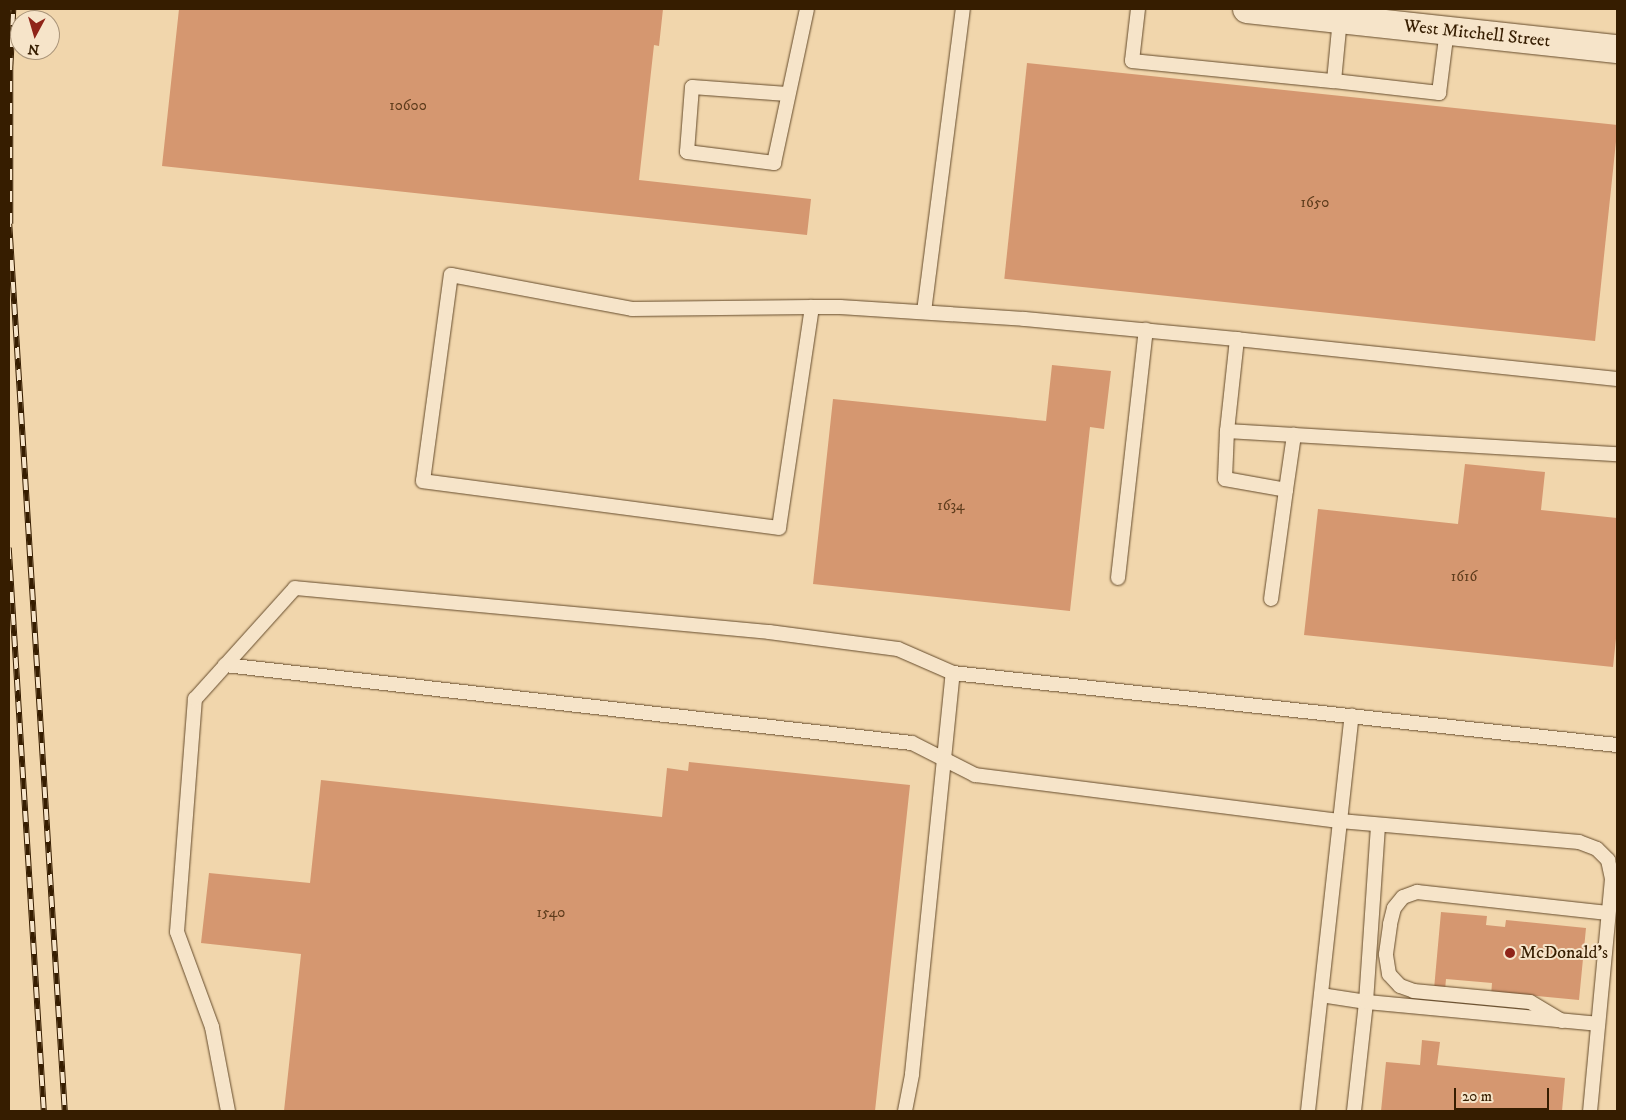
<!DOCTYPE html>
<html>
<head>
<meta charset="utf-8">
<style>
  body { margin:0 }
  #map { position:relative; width:1626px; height:1120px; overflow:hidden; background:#f1d6ac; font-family:"IM FELL DW Pica",serif }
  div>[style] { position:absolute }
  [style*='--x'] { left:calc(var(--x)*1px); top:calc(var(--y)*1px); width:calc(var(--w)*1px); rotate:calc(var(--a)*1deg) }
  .building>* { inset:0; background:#d59770; transform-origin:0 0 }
  .roads { filter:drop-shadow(0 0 1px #654b2b) drop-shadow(0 0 1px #654b2b) }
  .lane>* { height:14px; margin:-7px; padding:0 7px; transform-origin:7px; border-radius:7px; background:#f6e4c9 }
  .street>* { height:28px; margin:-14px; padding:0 14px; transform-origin:14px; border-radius:14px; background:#f6e4c9 }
  .rail>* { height:5.5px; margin-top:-2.75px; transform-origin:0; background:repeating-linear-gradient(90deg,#f6e4c9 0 11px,#361d00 0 22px); box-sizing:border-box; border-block:1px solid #361d00 }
  .dots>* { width:14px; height:14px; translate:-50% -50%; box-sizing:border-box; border:2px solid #f6e4c9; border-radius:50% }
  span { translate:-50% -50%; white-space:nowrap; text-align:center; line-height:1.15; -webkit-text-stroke:4px #f6e4c9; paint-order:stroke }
  .number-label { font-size:15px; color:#5e3c1c }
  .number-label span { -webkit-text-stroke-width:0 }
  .street-label { font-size:18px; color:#361d00 }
  .poi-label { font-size:18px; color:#361d00 }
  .left { translate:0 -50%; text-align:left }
  .frame { position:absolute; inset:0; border:10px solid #361d00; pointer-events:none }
  .north { position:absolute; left:10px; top:10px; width:50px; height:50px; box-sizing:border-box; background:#f6e4c9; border:1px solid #a99479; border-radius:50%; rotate:186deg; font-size:14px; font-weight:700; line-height:20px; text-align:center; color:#361d00 }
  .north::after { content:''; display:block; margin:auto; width:18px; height:22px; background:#8f2418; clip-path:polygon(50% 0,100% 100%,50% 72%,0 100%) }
  .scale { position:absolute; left:1454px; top:1088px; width:95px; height:22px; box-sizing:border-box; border:2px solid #361d00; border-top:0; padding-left:6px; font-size:15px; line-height:18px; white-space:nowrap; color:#361d00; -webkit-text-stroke:4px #f6e4c9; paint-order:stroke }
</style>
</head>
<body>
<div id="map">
  <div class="building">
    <div style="clip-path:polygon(179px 9px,663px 9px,659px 46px,654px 45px,639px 180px,811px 199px,807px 235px,162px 166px)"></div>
    <div style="left:1027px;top:63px;width:594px;height:217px;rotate:6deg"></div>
    <div style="clip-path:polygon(1052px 365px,1111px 371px,1104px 429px,1090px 427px,1070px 611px,813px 584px,833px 399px,1046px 421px)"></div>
    <div style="clip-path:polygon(1465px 464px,1545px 472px,1541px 510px,1617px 518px,1617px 629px,1613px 667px,1304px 635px,1318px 509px,1458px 524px)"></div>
    <div style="clip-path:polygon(689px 762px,910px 785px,875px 1111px,284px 1111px,301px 954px,201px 943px,209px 873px,310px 883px,321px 780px,662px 817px,667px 768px,688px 771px)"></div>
    <div style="clip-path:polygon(1441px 912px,1487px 916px,1486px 925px,1505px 927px,1506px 920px,1586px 928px,1579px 1000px,1516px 994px,1491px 996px,1492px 983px,1446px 979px,1445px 990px,1434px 989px)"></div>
    <div style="clip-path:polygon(1422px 1040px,1440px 1042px,1437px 1065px,1565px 1078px,1562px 1111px,1381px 1111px,1386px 1062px,1420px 1065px)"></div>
  </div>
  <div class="roads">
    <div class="lane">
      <div style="--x:1138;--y:9;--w:52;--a:96.6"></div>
      <div style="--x:1132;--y:61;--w:203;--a:5.7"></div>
      <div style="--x:1334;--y:81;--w:62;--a:-84.5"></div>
      <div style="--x:1334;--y:81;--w:106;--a:6.5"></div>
      <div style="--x:1439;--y:93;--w:64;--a:-82.8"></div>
      <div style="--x:787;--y:94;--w:95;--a:-175.8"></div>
      <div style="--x:692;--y:87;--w:65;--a:94.4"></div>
      <div style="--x:687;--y:152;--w:88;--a:7.2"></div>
      <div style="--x:774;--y:163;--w:157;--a:-77.9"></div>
      <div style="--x:812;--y:307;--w:223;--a:98.5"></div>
      <div style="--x:779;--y:528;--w:359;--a:-172.5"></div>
      <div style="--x:423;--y:481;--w:208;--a:-82.3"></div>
      <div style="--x:451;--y:275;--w:184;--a:10.6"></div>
      <div style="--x:632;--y:309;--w:180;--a:-0.6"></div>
      <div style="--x:812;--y:307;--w:28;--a:0"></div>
      <div style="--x:840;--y:307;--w:184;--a:3.7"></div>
      <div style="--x:1024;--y:319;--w:214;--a:5.4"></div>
      <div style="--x:924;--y:312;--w:305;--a:-82.7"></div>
      <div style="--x:1617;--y:379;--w:382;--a:-174"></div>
      <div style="--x:1237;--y:339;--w:93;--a:96.2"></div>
      <div style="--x:1227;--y:431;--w:391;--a:3.4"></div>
      <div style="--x:1227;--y:431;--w:48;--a:92.4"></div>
      <div style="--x:1225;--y:479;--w:62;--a:10.2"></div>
      <div style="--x:1286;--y:490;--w:110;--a:97.8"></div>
      <div style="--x:1286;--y:490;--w:56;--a:-81.7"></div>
      <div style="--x:1118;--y:578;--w:250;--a:-83.6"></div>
      <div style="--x:225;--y:665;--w:691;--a:6.48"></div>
      <div style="--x:912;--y:743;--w:71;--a:26.9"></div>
      <div style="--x:975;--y:775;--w:368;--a:7.2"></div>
      <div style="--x:1340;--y:821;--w:240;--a:5"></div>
      <div style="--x:1579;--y:842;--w:19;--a:21"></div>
      <div style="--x:1597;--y:849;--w:16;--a:45"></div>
      <div style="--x:1608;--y:860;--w:19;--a:78"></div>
      <div style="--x:1612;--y:879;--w:233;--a:95.4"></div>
      <div style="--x:1321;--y:995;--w:46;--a:8.8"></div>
      <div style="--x:1366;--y:1002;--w:177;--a:-86.1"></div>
      <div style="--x:1562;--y:1021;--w:37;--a:-149"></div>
      <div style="--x:1530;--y:1002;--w:117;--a:-174.6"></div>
      <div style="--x:1414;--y:991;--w:15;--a:-160"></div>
      <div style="--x:1400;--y:986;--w:16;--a:-133"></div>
      <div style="--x:1389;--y:974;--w:20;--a:-99"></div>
      <div style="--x:1386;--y:954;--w:30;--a:-82"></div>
      <div style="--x:1390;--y:924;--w:16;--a:-76"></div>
      <div style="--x:1394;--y:908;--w:14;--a:-51"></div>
      <div style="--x:1403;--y:897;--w:15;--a:-20"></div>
      <div style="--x:1417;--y:892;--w:192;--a:6.3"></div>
      <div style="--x:228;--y:1111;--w:86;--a:-100.8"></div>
      <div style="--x:212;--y:1027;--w:101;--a:-110.2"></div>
      <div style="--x:177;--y:932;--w:234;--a:-85.6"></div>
      <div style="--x:195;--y:699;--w:149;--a:-48"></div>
      <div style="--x:295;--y:588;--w:476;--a:5.3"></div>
      <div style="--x:769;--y:632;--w:130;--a:7.5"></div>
      <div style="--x:898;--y:649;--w:60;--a:23.6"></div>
      <div style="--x:953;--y:673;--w:668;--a:6.19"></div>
      <div style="--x:905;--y:1111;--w:38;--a:-79"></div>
      <div style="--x:912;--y:1074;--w:403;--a:-84.2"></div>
      <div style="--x:1308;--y:1111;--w:398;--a:-83.7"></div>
      <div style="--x:1354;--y:1111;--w:110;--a:-83.7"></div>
      <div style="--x:1366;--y:1002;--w:233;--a:5.4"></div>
    </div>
    <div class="street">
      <div style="--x:1247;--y:9;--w:372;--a:6.2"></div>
    </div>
  </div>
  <div class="rail">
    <div style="--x:9;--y:216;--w:897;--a:86.42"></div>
    <div style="--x:10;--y:224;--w:155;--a:-90"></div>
    <div style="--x:10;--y:69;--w:60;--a:-87.1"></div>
    <div style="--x:9;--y:548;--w:564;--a:86.44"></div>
  </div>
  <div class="dots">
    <div style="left:1510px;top:953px;background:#8f2418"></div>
  </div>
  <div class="number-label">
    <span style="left:408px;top:106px">10600</span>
    <span style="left:1315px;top:203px">1650</span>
    <span style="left:951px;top:506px">1634</span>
    <span style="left:1464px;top:577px">1616</span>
    <span style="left:551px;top:913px">1540</span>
  </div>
  <div class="street-label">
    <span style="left:1477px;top:34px;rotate:6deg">West Mitchell Street</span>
  </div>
  <div class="poi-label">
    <span class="left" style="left:1520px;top:953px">McDonald's</span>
  </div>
  <div class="frame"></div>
  <div class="north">N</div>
  <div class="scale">20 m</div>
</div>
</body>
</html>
